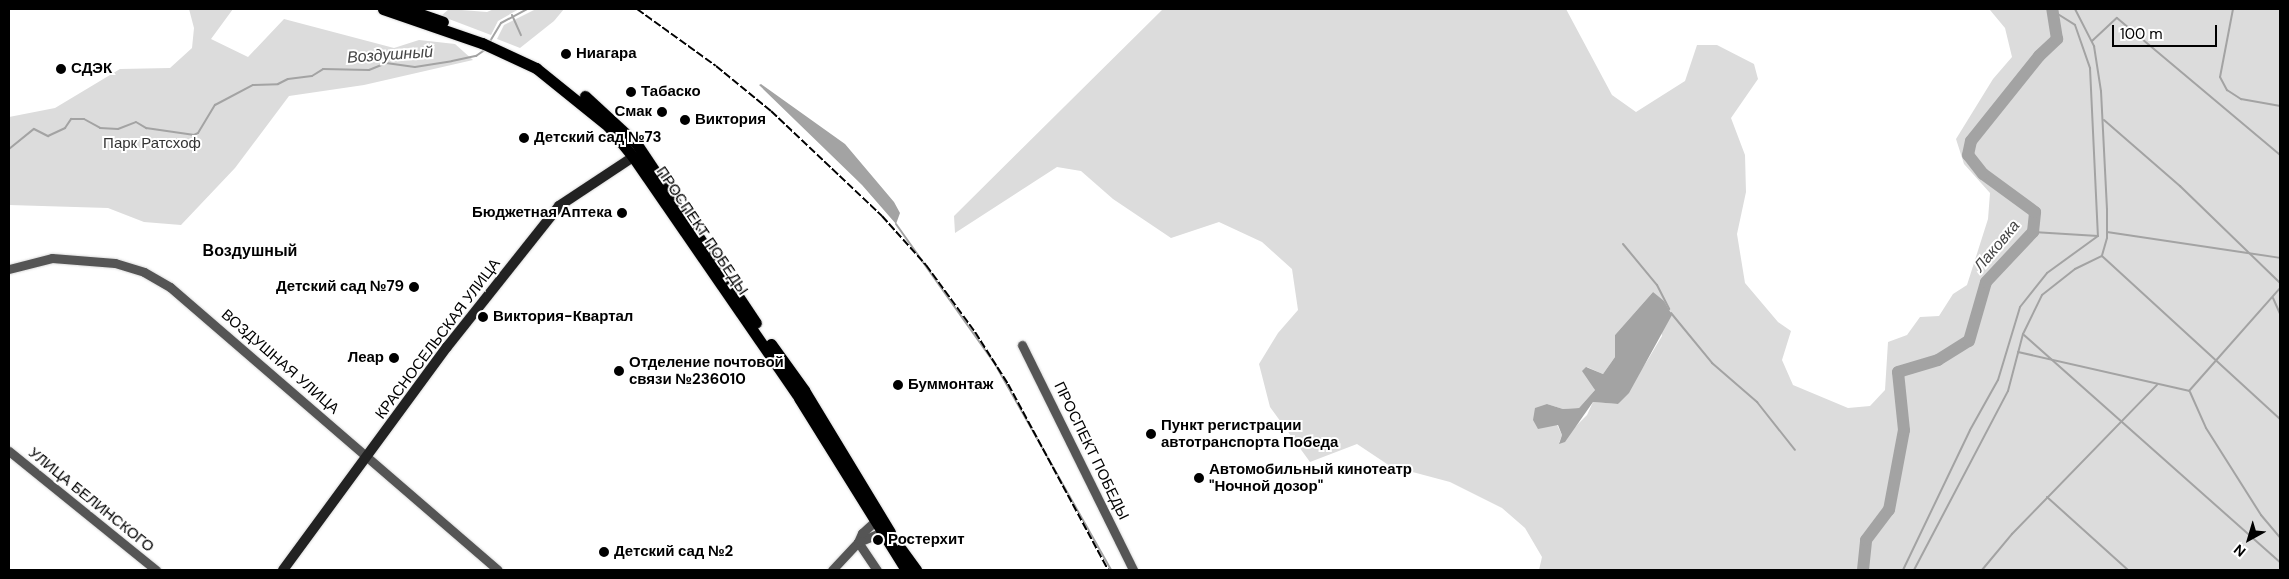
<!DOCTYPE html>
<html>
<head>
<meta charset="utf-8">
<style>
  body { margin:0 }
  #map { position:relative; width:2289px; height:579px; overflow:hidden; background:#fff; font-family:"DM Sans",sans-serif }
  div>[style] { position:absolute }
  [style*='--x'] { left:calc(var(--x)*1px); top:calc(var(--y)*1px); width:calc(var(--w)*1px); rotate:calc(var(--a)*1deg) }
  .green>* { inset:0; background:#dcdcdc }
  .water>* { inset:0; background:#a3a3a3 }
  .stream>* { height:2px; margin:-1px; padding:0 1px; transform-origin:1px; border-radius:1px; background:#a3a3a3 }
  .river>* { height:12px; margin:-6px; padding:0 6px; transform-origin:6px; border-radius:6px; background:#a3a3a3 }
  .roads { filter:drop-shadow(0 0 1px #dbdbdb) drop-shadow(0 0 1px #dbdbdb) }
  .tertiary>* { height:9px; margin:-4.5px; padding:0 4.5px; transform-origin:4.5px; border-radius:4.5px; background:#555 }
  .secondary>* { height:10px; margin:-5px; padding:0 5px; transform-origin:5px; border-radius:5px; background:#222 }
  .primary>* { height:11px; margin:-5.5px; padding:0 5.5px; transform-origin:5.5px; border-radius:5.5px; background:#000 }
  .rail>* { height:2px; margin-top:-1px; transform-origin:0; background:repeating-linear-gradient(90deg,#000 0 8px,transparent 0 10.5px) }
  .dots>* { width:14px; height:14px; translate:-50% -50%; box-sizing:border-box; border:2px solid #fff; border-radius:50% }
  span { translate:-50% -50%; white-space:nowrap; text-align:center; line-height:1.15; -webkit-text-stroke:4px #fff; paint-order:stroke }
  .poi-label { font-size:15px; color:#000; font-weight:700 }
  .left { translate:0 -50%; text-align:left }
  .right { translate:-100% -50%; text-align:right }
  .park-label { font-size:15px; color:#333 }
  .street-label { font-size:15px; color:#000 }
  .water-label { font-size:16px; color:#444; font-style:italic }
  .neighbourhood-label { font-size:16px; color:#000; font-weight:700 }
  .frame { position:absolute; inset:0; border:10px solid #000; pointer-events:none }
  .north { position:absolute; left:2224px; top:514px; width:50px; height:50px; -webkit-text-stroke:4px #fff; paint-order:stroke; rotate:219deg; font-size:14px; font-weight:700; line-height:20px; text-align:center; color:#000 }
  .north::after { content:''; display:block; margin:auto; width:18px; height:22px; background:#000; clip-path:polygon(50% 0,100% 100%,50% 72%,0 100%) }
  .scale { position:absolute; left:2112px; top:25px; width:105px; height:22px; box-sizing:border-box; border:2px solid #000; border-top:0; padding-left:6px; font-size:15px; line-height:18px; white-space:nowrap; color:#000; -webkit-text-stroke:4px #fff; paint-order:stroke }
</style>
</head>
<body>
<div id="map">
  <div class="green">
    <div style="clip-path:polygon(189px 9px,233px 9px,211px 39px,248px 57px,284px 19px,394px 48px,419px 40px,455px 44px,473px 60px,364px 85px,289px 96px,235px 168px,181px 225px,144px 222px,108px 208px,9px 205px,9px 117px,55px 108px,120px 69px,170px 68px,192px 48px,194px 28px)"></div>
    <div style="clip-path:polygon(449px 9px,487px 12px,494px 9px,519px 9px,498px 21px,491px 35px,441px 16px)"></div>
    <div style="clip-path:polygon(536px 9px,564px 9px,554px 21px,520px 48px,497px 39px,504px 25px)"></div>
    <div style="clip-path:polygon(evenodd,1163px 9px,1566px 9px,1612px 95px,1636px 112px,1685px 81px,1697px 45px,1717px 45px,1754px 64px,1758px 79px,1731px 118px,1745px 155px,1746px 192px,1737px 234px,1745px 283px,1778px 322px,1791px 331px,1782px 360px,1793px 385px,1848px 408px,1870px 406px,1885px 390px,1888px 342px,1907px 335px,1920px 317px,1939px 316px,1953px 294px,1967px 285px,1988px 219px,1990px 193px,1964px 164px,1956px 139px,1993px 79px,2012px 57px,2005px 28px,1990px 10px,1976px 9px,2280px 9px,2280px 570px,1539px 570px,1542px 557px,1525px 528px,1502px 508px,1450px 482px,1390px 466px,1357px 444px,1310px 462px,1270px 407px,1259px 364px,1278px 333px,1298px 310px,1292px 269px,1262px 242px,1219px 222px,1171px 238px,1113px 199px,1081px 171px,1057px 167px,955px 233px,954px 216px,1163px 9px,1653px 292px,1662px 336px,1647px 361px,1618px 404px,1593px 402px,1587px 415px,1559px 443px,1562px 435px,1547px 404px,1563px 409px,1579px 408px,1595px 390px,1587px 367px,1603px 374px,1615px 357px,1615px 335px,1653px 292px)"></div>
  </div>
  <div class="water">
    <div style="clip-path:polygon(761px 84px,845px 144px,894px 202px,900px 213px,896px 224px,862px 185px,759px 85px)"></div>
    <div style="clip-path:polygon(1653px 292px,1664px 301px,1672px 315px,1629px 393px,1618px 404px,1593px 402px,1565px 442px,1559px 444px,1562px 435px,1558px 425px,1538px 429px,1533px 420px,1535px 408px,1547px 404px,1563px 409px,1579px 408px,1595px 390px,1582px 371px,1586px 367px,1603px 374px,1615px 357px,1615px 335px)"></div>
  </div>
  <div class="stream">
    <div style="--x:2075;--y:9;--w:42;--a:62.8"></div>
    <div style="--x:2094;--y:46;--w:46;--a:81.2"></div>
    <div style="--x:2101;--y:91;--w:118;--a:87.1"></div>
    <div style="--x:2107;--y:209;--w:29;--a:90"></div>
    <div style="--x:2107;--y:238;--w:19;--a:106"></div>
    <div style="--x:2233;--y:9;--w:69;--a:100.8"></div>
    <div style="--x:2220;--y:77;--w:15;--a:62"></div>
    <div style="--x:2227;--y:90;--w:17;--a:33"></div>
    <div style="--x:2241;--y:99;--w:40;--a:10"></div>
    <div style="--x:2053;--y:11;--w:26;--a:32"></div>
    <div style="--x:2075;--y:25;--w:46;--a:70.8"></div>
    <div style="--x:2090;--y:68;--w:168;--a:87.3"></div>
    <div style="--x:512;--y:15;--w:22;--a:66"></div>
    <div style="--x:2092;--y:41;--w:34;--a:-43"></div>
    <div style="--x:2117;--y:18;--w:213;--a:40"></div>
    <div style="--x:489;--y:43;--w:23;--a:-59"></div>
    <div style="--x:501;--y:23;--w:30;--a:-28"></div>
    <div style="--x:2104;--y:120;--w:101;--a:41"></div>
    <div style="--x:2180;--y:186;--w:139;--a:44.1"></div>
    <div style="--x:9;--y:149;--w:32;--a:-39"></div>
    <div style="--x:34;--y:129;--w:16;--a:27"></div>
    <div style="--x:48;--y:136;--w:19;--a:-25"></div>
    <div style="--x:65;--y:128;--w:11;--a:-56"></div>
    <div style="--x:71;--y:119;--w:13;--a:0"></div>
    <div style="--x:84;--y:119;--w:18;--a:29"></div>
    <div style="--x:100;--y:128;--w:18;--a:3"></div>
    <div style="--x:118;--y:129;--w:19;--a:-21"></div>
    <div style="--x:136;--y:122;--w:12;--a:31"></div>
    <div style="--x:146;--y:128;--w:49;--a:8.3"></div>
    <div style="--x:194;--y:135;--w:4;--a:-27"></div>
    <div style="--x:198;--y:133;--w:33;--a:-59"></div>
    <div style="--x:215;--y:105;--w:43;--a:-27.8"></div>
    <div style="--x:253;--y:85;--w:25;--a:-2"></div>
    <div style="--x:278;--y:84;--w:11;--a:-27"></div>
    <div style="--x:288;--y:79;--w:24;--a:-7"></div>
    <div style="--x:312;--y:76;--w:13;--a:-32"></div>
    <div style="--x:323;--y:69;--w:46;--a:1.2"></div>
    <div style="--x:369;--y:70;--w:18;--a:-22"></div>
    <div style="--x:386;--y:63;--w:29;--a:8"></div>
    <div style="--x:415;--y:67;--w:37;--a:-9"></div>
    <div style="--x:452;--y:61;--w:25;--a:-12"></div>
    <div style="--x:476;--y:56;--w:12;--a:-35"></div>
    <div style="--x:896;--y:224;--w:171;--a:54.7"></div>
    <div style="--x:995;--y:364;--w:236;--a:60.6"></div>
    <div style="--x:2107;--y:232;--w:175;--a:8.5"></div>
    <div style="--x:1623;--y:244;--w:53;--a:50.3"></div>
    <div style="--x:1657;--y:285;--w:27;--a:63"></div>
    <div style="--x:2273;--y:298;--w:17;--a:66"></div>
    <div style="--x:1671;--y:313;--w:65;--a:50.6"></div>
    <div style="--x:1712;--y:363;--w:60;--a:40.9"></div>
    <div style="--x:1757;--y:402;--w:61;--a:51.6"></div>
    <div style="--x:2024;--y:335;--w:342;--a:41.6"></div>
    <div style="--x:2018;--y:352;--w:175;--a:12.8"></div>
    <div style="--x:2189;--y:391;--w:137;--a:-48.5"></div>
    <div style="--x:2190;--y:392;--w:39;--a:66"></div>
    <div style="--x:2206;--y:428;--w:103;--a:57.7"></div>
    <div style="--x:2261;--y:515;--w:30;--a:50"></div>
    <div style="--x:2047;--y:497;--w:109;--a:42"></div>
    <div style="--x:1903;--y:570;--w:155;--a:-64.4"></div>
    <div style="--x:1970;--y:430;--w:57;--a:-60.8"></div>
    <div style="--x:1998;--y:380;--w:76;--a:-73.2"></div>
    <div style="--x:2020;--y:307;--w:43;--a:-51.5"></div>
    <div style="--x:2047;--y:273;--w:63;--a:-36"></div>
    <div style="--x:2098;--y:236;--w:65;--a:-176.5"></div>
    <div style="--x:1914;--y:570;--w:202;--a:-62.3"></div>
    <div style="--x:2008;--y:391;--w:59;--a:-75.3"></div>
    <div style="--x:2023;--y:334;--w:43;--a:-64"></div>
    <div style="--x:2042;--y:295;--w:42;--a:-38.2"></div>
    <div style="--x:2075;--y:269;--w:30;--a:-26"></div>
    <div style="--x:2102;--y:256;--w:241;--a:42.5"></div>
    <div style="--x:1982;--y:570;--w:47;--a:-50.2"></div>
    <div style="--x:2012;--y:534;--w:208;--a:-45.8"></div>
  </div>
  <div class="river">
    <div style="--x:1863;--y:570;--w:30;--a:-84"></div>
    <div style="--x:1866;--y:540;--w:38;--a:-53"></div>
    <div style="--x:1889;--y:510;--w:81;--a:-79.4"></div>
    <div style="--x:1904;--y:430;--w:58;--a:-95.9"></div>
    <div style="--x:1898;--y:372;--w:42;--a:-16.7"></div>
    <div style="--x:1938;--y:360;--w:36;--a:-32"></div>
    <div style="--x:1969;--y:341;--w:61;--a:-73.9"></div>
    <div style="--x:1986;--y:282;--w:69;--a:-46.8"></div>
    <div style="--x:2033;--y:232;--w:20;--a:-84"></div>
    <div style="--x:2035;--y:212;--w:64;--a:-143.8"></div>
    <div style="--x:1983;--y:174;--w:24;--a:-128"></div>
    <div style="--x:1968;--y:155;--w:14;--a:-78"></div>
    <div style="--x:1971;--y:141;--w:109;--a:-51.3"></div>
    <div style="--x:2039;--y:56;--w:25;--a:-43"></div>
    <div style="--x:2057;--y:39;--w:30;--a:-99"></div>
  </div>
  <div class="roads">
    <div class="tertiary">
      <div style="--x:9;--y:269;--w:44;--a:-14.3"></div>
      <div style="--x:52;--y:258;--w:63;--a:4.5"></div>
      <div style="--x:115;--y:263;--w:30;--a:17"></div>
      <div style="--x:144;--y:272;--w:30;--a:30"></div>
      <div style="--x:170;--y:287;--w:433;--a:40.8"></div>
      <div style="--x:1022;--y:345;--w:251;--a:63.7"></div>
      <div style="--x:9;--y:451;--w:189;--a:39"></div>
      <div style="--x:858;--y:542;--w:34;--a:56"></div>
      <div style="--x:858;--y:542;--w:32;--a:-22"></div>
      <div style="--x:832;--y:570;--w:38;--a:-47"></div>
      <div style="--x:858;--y:542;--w:10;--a:-66"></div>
      <div style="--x:862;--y:533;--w:24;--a:-42"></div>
    </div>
    <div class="secondary">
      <div style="--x:283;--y:570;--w:277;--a:-53.7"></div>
      <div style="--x:447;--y:347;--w:180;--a:-51.5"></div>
      <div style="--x:559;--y:206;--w:89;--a:-33.5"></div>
    </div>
    <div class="primary">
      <div style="--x:383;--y:9;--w:105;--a:19"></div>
      <div style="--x:482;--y:43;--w:60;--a:24.8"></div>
      <div style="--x:536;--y:68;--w:92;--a:38.9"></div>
      <div style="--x:608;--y:126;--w:40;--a:51"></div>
      <div style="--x:633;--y:157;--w:293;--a:55.4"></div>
      <div style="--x:799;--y:398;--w:203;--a:58.1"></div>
      <div style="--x:406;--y:9;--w:39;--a:19"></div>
      <div style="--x:585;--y:96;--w:69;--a:42.7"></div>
      <div style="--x:636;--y:143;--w:216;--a:56.3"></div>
      <div style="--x:771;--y:344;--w:57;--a:54.3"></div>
      <div style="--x:804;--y:390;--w:166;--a:58.8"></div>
      <div style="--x:901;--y:549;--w:26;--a:54"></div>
    </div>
  </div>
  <div class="rail">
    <div style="--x:637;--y:9;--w:97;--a:35.8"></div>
    <div style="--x:716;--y:66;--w:71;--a:39.3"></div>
    <div style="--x:771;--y:111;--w:153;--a:43.4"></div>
    <div style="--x:882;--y:216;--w:66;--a:48.1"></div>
    <div style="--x:926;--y:265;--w:83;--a:53.8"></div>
    <div style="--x:975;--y:332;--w:62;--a:57.6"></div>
    <div style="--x:1008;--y:384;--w:211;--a:61.7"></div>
  </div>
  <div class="dots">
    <div style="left:566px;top:54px;background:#000"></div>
    <div style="left:61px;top:69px;background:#000"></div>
    <div style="left:631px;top:92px;background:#000"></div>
    <div style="left:662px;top:112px;background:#000"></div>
    <div style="left:685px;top:120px;background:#000"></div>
    <div style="left:524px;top:138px;background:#000"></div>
    <div style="left:622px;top:213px;background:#000"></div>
    <div style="left:414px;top:287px;background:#000"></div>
    <div style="left:483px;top:317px;background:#000"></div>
    <div style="left:394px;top:358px;background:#000"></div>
    <div style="left:619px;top:371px;background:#000"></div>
    <div style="left:898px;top:385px;background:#000"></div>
    <div style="left:1151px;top:434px;background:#000"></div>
    <div style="left:1199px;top:478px;background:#000"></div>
    <div style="left:878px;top:540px;background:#000"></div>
    <div style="left:604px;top:552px;background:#000"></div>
  </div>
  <div class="poi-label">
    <span class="left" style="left:576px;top:54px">Ниагара</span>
    <span class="left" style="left:71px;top:69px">СДЭК</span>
    <span class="left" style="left:641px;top:92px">Табаско</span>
    <span class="right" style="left:652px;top:112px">Смак</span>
    <span class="left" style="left:695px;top:120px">Виктория</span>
    <span class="left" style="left:534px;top:138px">Детский сад №73</span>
    <span class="right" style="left:612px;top:213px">Бюджетная Аптека</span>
    <span class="right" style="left:404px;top:287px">Детский сад №79</span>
    <span class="left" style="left:493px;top:317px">Виктория-Квартал</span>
    <span class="right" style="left:384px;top:358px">Леар</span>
    <span class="left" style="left:629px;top:371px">Отделение почтовой<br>связи №236010</span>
    <span class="left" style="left:908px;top:385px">Буммонтаж</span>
    <span class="left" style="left:1161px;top:434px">Пункт регистрации<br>автотранспорта Победа</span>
    <span class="left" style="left:1209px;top:478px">Автомобильный кинотеатр<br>"Ночной дозор"</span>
    <span class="left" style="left:888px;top:540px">Ростерхит</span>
    <span class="left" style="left:614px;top:552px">Детский сад №2</span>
  </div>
  <div class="park-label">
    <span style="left:152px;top:144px">Парк Ратсхоф</span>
  </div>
  <div class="street-label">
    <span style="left:702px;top:231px;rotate:56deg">ПРОСПЕКТ ПОБЕДЫ</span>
    <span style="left:438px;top:339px;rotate:-53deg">КРАСНОСЕЛЬСКАЯ УЛИЦА</span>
    <span style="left:280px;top:362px;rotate:41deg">ВОЗДУШНАЯ УЛИЦА</span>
    <span style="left:1091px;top:451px;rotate:64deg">ПРОСПЕКТ ПОБЕДЫ</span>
    <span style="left:91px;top:500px;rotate:39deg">УЛИЦА БЕЛИНСКОГО</span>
  </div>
  <div class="water-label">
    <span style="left:390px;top:55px;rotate:-4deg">Воздушный</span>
    <span style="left:1997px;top:246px;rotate:-50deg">Лаковка</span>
  </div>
  <div class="neighbourhood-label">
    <span style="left:250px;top:251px">Воздушный</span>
  </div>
  <div class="frame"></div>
  <div class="north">N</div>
  <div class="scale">100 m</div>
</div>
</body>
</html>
